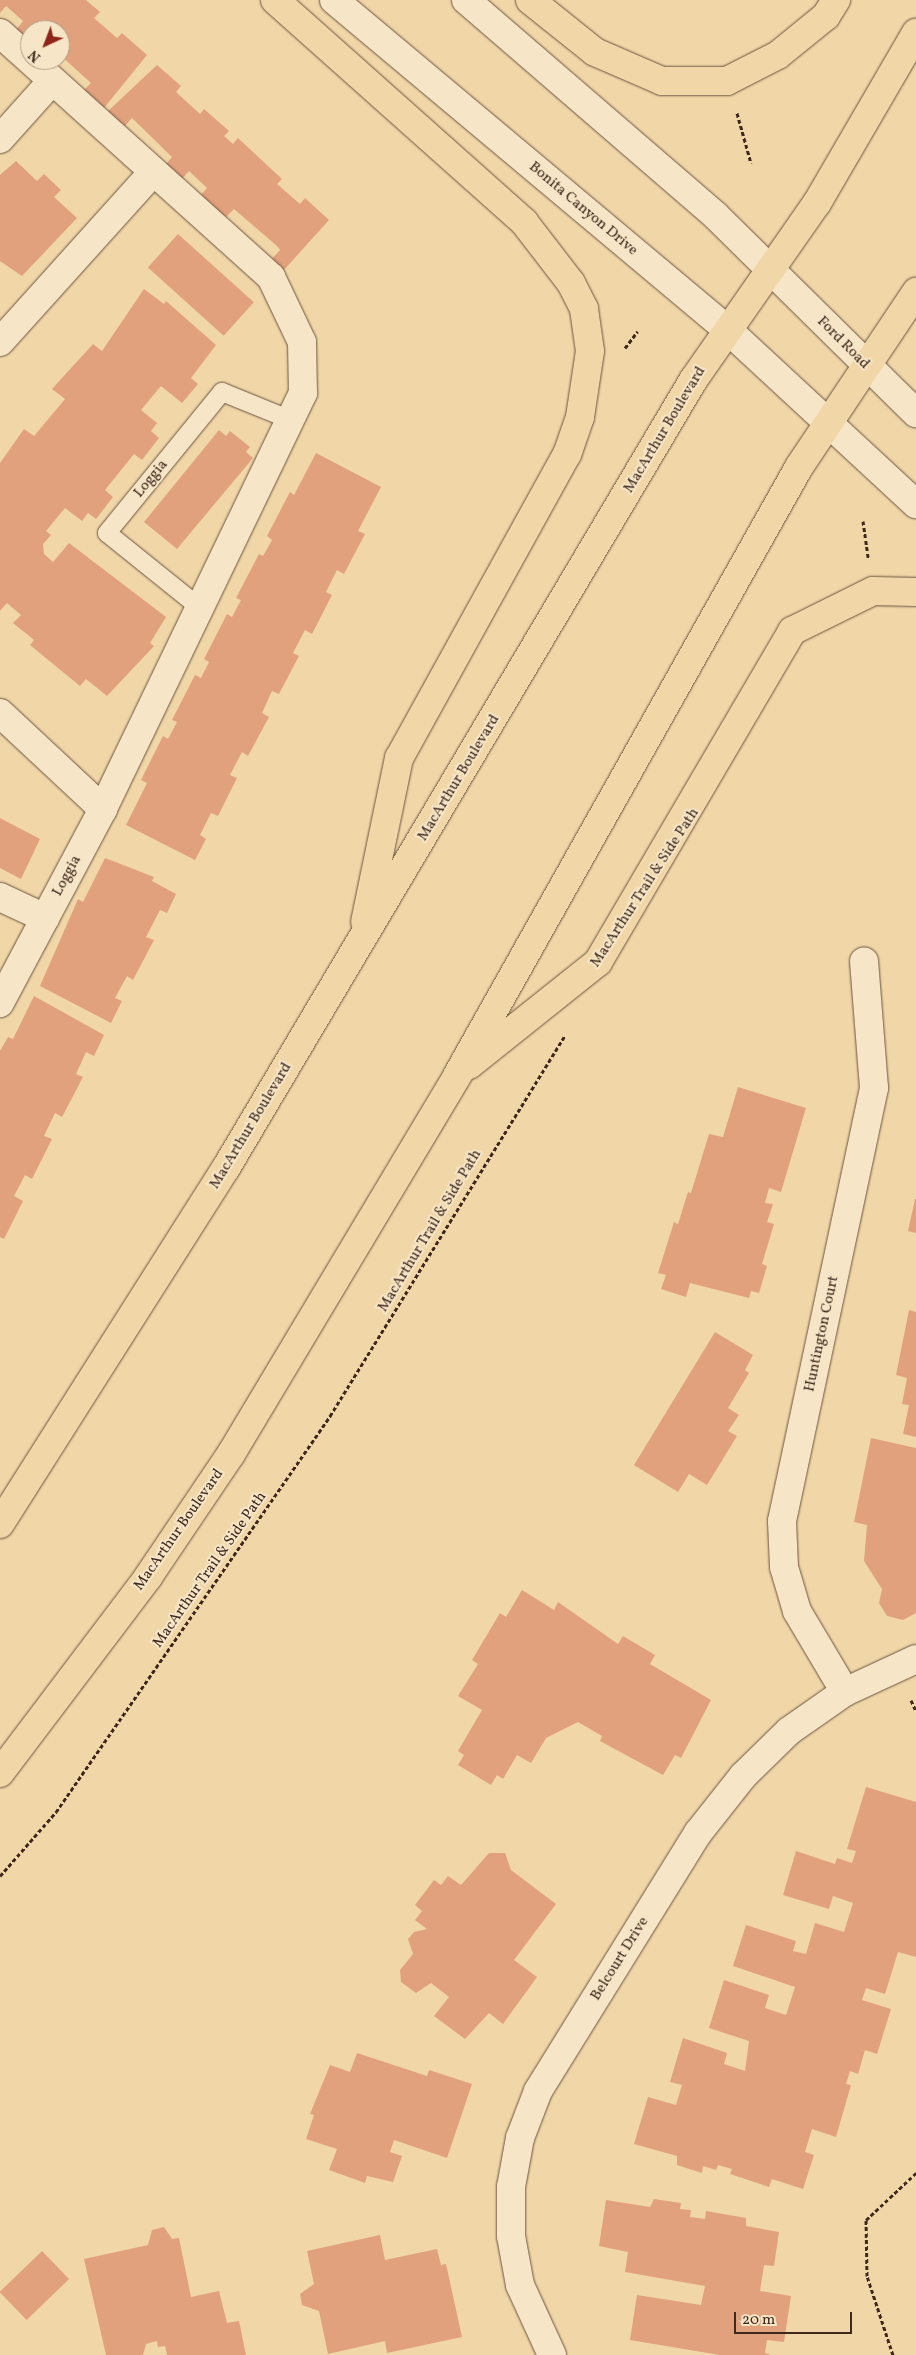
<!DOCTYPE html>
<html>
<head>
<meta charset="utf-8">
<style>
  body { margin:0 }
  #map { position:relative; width:916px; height:2355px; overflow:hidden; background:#f1d7a8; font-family:Vollkorn,serif }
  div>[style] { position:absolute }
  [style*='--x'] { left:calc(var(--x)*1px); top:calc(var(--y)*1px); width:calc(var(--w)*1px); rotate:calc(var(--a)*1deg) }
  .building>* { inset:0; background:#e1a17d; transform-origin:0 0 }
  .path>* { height:3px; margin-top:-1.5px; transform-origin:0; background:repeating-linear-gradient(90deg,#40281d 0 4px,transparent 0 6.5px) }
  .roads { filter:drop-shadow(0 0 1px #6c5440) drop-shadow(0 0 1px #6c5440) }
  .lane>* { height:18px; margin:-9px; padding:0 9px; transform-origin:9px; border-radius:9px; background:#f6e5c6 }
  .street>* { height:28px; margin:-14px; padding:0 14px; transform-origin:14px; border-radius:14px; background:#f6e5c6 }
  .secondary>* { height:28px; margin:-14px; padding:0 14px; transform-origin:14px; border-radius:14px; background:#f6e5c6 }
  .primary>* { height:28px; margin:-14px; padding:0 14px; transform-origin:14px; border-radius:14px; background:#f1d7a8 }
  span { translate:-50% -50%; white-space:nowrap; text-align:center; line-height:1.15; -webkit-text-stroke:4px #f6e5c6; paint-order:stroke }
  .street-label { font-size:15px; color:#40281d }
  .north { position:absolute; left:20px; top:20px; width:50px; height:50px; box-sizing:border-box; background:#f6e5c6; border:1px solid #ad9982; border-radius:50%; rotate:223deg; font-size:14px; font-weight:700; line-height:20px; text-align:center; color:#40281d }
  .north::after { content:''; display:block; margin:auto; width:18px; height:22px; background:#8f2418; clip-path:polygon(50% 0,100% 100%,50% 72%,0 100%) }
  .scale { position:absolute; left:734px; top:2312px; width:118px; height:22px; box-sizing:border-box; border:2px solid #40281d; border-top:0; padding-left:6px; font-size:15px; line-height:18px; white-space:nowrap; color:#40281d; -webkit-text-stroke:4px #f6e5c6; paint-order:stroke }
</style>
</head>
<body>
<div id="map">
  <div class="building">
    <div style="clip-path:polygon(0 0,86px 0,100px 12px,94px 18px,117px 38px,122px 33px,147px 55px,104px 108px,84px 90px,91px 83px,60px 55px,60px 30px,30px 30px,30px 43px,16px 30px,23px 21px,6px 6px,0 13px)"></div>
    <div style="clip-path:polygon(157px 65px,181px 86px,176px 92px,200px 114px,204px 109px,229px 131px,224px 136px,233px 144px,238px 138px,282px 179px,277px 184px,300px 204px,305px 198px,329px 220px,283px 271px,271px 260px,280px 250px,277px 246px,234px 209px,225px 218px,200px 196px,207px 188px,189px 171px,181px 180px,165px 165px,172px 157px,132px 118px,124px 127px,107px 112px)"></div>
    <div style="clip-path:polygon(16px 161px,37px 181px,44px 174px,61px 190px,54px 197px,77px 218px,22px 276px,0 261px,0 175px)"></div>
    <div style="left:178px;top:234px;width:102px;height:45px;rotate:42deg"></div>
    <div style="clip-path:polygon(144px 289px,164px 304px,166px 301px,216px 345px,191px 378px,198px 384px,182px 403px,161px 386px,141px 410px,157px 423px,151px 431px,159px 438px,142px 460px,134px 454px,105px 490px,113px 497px,96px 519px,88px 513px,82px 521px,65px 508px,46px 531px,51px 535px,43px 544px,44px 554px,53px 562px,69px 543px,166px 617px,150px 643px,154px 646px,107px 696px,86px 679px,80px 686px,30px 645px,34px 640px,13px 623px,21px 615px,7px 603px,0 611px,0 463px,24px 429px,34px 436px,65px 399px,52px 389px,93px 344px,102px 351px)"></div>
    <div style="clip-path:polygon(219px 430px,226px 436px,230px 431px,250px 447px,246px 452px,253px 458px,177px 549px,144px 522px)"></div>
    <div style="clip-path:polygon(316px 453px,381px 487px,358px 531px,365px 534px,344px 574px,337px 570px,326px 592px,332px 595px,312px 634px,305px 630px,293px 653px,299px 656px,279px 694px,272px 691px,262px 713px,269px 717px,248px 756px,242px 752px,230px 775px,237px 778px,218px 816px,211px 813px,200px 835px,206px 839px,195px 860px,126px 825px,147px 783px,141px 780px,163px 736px,168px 739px,177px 722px,172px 720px,195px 675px,201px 678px,209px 662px,204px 659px,227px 614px,232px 617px,241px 600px,236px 598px,259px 554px,263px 556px,272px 540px,267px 536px,290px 492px,294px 495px)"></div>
    <div style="clip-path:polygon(0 818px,40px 839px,21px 879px,0 868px)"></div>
    <div style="clip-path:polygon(105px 858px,154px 877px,152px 881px,176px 894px,167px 913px,160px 910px,146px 937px,154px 940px,133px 980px,127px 976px,115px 998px,122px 1001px,111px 1023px,40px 986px,78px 899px,83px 902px)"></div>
    <div style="clip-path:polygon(34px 996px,104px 1035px,94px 1056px,86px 1052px,76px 1074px,83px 1077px,62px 1117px,55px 1113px,44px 1136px,52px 1139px,32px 1179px,25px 1175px,14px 1196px,23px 1201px,4px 1239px,0 1237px,0 1051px,8px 1037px,13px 1039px)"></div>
    <div style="clip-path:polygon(738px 1087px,806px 1108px,781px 1192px,769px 1188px,765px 1203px,773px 1204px,767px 1222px,774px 1224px,762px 1264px,767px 1266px,759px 1293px,751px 1291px,749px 1298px,690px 1283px,686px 1297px,661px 1289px,666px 1275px,658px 1273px,674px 1222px,678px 1224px,688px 1192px,691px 1193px,709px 1134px,723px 1137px)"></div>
    <div style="clip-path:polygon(915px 1199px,916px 1199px,916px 1233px,908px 1231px)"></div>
    <div style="clip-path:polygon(909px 1310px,916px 1312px,916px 1437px,903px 1434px,909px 1405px,902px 1404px,907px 1378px,896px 1375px)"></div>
    <div style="clip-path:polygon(715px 1332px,753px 1355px,745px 1370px,749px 1373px,728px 1408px,739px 1415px,728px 1431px,737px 1436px,707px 1485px,689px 1474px,678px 1492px,634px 1465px)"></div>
    <div style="clip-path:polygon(871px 1438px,916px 1448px,916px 1613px,903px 1620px,887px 1616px,879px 1603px,882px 1589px,864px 1561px,867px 1525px,854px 1522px)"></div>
    <div style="clip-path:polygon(522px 1590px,554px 1610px,558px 1602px,618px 1644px,623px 1636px,655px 1655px,650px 1664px,711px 1700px,681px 1758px,675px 1755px,663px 1775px,600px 1741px,602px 1736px,578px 1722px,546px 1738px,531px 1763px,517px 1755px,503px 1779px,497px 1775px,491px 1785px,458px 1765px,464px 1755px,458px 1751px,482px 1710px,458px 1696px,478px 1664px,472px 1660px,500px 1613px,506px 1617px)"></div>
    <div style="clip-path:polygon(866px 1787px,916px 1802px,916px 1957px,898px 1952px,885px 1994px,866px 1988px,862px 2000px,891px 2009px,877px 2054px,865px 2050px,858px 2074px,850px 2071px,846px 2084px,851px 2085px,836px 2137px,812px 2129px,805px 2152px,814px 2155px,803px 2189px,772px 2179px,769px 2187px,730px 2174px,732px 2169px,718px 2165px,716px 2170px,703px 2166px,702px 2173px,677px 2165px,677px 2156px,634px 2144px,648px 2097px,676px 2105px,682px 2085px,670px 2082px,683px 2038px,727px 2053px,724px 2064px,745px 2071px,749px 2041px,709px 2028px,724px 1980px,769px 1995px,765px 2008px,786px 2015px,795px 1987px,733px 1966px,746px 1925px,796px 1941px,793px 1951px,806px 1954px,815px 1923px,844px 1932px,853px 1903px,833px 1896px,829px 1909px,783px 1895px,796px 1851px,835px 1864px,837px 1858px,852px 1863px,856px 1851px,847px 1849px)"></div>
    <div style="clip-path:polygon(489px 1853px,505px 1853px,511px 1870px,556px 1904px,514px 1960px,537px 1977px,503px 2024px,489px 2013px,465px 2039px,434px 2016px,449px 1997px,431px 1983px,416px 1993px,401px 1982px,400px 1970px,413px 1954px,408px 1939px,414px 1932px,427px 1929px,415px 1920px,422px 1911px,415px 1905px,434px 1880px,441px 1885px,448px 1876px,461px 1885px)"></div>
    <div style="clip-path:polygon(357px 2053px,427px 2076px,429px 2070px,472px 2084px,447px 2158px,394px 2140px,390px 2152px,402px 2156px,393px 2182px,367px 2176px,365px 2183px,329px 2170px,337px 2149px,306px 2139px,314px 2115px,310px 2114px,330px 2065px,350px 2072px)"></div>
    <div style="clip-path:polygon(654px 2199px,681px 2203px,680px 2209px,691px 2210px,690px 2217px,705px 2219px,706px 2211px,746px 2218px,746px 2226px,779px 2232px,774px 2266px,764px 2265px,760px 2291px,791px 2296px,784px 2342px,767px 2340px,765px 2353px,771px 2355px,720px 2355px,630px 2340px,637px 2295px,701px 2305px,705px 2286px,625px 2272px,628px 2252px,599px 2246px,606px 2200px,650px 2207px)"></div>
    <div style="clip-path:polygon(164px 2227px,172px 2239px,179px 2238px,191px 2297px,219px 2291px,227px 2323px,239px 2321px,246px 2355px,167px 2355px,165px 2346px,158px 2347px,157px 2341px,146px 2344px,143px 2355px,106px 2355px,84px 2259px,148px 2245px,152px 2230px)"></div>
    <div style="clip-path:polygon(380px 2235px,385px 2260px,437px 2249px,441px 2265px,446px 2264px,462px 2337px,387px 2353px,385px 2341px,328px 2354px,319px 2311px,302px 2305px,300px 2294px,314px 2284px,307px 2251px)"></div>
    <div style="left:42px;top:2251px;width:39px;height:59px;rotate:46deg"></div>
  </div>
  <div class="path">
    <div style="--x:737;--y:113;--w:52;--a:74.4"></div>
    <div style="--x:625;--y:348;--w:21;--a:-53"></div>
    <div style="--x:863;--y:521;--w:37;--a:82"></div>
    <div style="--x:911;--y:1700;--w:12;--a:66"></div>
    <div style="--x:0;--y:1876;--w:85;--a:-48.8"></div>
    <div style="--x:56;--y:1812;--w:482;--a:-55.3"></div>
    <div style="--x:330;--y:1416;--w:448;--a:-58.3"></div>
    <div style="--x:893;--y:2355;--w:83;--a:-108.2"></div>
    <div style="--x:867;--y:2276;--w:56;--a:-91"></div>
    <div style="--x:866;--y:2220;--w:69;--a:-43.2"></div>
  </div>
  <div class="roads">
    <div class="lane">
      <div style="--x:199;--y:607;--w:118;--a:-141.2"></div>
      <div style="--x:107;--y:533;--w:182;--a:-50.8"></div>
      <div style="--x:222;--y:392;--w:74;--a:22.1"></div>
    </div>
    <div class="street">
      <div style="--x:0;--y:33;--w:365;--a:42"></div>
      <div style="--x:271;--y:277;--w:72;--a:64.5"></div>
      <div style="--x:302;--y:342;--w:51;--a:88.9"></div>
      <div style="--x:303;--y:393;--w:462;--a:115.7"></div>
      <div style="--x:103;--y:809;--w:220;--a:118"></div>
      <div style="--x:0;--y:139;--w:78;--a:-48.1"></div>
      <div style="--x:0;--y:342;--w:229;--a:-48"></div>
      <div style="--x:0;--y:713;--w:141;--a:43"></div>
      <div style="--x:0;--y:897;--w:50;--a:25"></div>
      <div style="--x:845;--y:1692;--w:94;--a:-120.7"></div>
      <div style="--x:797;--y:1611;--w:46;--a:-106.5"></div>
      <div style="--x:784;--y:1567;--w:46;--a:-92.5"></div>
      <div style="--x:782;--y:1521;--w:443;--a:-78"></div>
      <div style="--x:874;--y:1088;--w:127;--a:-94.5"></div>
      <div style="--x:552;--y:2355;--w:77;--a:-114.6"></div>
      <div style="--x:520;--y:2285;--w:50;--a:-100.4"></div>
      <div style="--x:511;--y:2236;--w:49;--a:-90"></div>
      <div style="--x:511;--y:2187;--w:50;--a:-79.6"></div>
      <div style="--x:520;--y:2138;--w:50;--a:-69"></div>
      <div style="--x:538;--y:2091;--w:304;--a:-58.2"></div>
      <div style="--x:698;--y:1833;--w:73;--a:-51.7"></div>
      <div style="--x:743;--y:1776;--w:64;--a:-44.4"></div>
      <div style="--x:789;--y:1731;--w:68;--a:-34.9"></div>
      <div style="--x:845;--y:1692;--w:78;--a:-24.9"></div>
    </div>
    <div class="secondary">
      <div style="--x:334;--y:0;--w:515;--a:39.96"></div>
      <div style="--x:729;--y:331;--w:255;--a:42.8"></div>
      <div style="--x:466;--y:0;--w:330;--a:40.8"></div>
      <div style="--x:716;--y:216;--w:281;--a:44.6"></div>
    </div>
    <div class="primary">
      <div style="--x:275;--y:0;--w:334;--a:41.7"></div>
      <div style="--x:524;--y:222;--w:77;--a:52.4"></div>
      <div style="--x:571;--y:283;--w:29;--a:63"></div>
      <div style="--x:584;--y:309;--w:42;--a:81.9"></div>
      <div style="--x:590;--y:351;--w:67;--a:98.6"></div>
      <div style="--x:580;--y:417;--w:39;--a:109"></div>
      <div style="--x:567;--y:454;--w:347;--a:118.9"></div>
      <div style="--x:399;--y:758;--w:167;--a:101.7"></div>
      <div style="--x:530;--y:0;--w:83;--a:38.7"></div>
      <div style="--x:595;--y:52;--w:73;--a:23.4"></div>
      <div style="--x:662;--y:81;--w:65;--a:0"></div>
      <div style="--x:727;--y:81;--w:57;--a:-27"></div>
      <div style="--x:778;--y:55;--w:62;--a:-39.1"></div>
      <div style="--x:826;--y:16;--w:19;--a:-58"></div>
      <div style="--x:469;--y:1065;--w:165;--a:-38.6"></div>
      <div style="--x:598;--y:962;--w:384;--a:-59.6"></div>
      <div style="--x:792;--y:631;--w:90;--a:-26.3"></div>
      <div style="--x:873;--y:591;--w:43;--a:1.3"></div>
      <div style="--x:0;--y:1524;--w:422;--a:-57.6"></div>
      <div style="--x:226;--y:1168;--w:917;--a:-59.33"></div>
      <div style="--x:694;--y:379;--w:215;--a:-55.1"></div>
      <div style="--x:817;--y:203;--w:197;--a:-59.8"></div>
      <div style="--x:0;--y:1773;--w:246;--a:-52.9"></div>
      <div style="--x:148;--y:1577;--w:148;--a:-56"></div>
      <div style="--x:231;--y:1454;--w:443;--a:-59.1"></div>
      <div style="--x:458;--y:1074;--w:696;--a:-60.67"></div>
      <div style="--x:799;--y:467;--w:211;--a:-56.2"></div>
    </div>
  </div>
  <div class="street-label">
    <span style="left:583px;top:209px;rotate:40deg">Bonita Canyon Drive</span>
    <span style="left:843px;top:343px;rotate:45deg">Ford Road</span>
    <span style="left:665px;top:430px;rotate:-59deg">MacArthur Boulevard</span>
    <span style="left:151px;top:479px;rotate:-51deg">Loggia</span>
    <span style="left:459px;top:778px;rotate:-59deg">MacArthur Boulevard</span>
    <span style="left:67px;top:876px;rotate:-62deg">Loggia</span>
    <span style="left:645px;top:888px;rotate:-57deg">MacArthur Trail &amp; Side Path</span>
    <span style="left:251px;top:1126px;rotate:-59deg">MacArthur Boulevard</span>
    <span style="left:430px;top:1231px;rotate:-59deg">MacArthur Trail &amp; Side Path</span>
    <span style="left:822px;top:1334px;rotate:-78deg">Huntington Court</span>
    <span style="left:179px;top:1530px;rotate:-55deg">MacArthur Boulevard</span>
    <span style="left:210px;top:1570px;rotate:-55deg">MacArthur Trail &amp; Side Path</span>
    <span style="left:620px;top:1959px;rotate:-58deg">Belcourt Drive</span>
  </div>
  <div class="north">N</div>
  <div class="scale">20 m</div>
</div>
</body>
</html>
